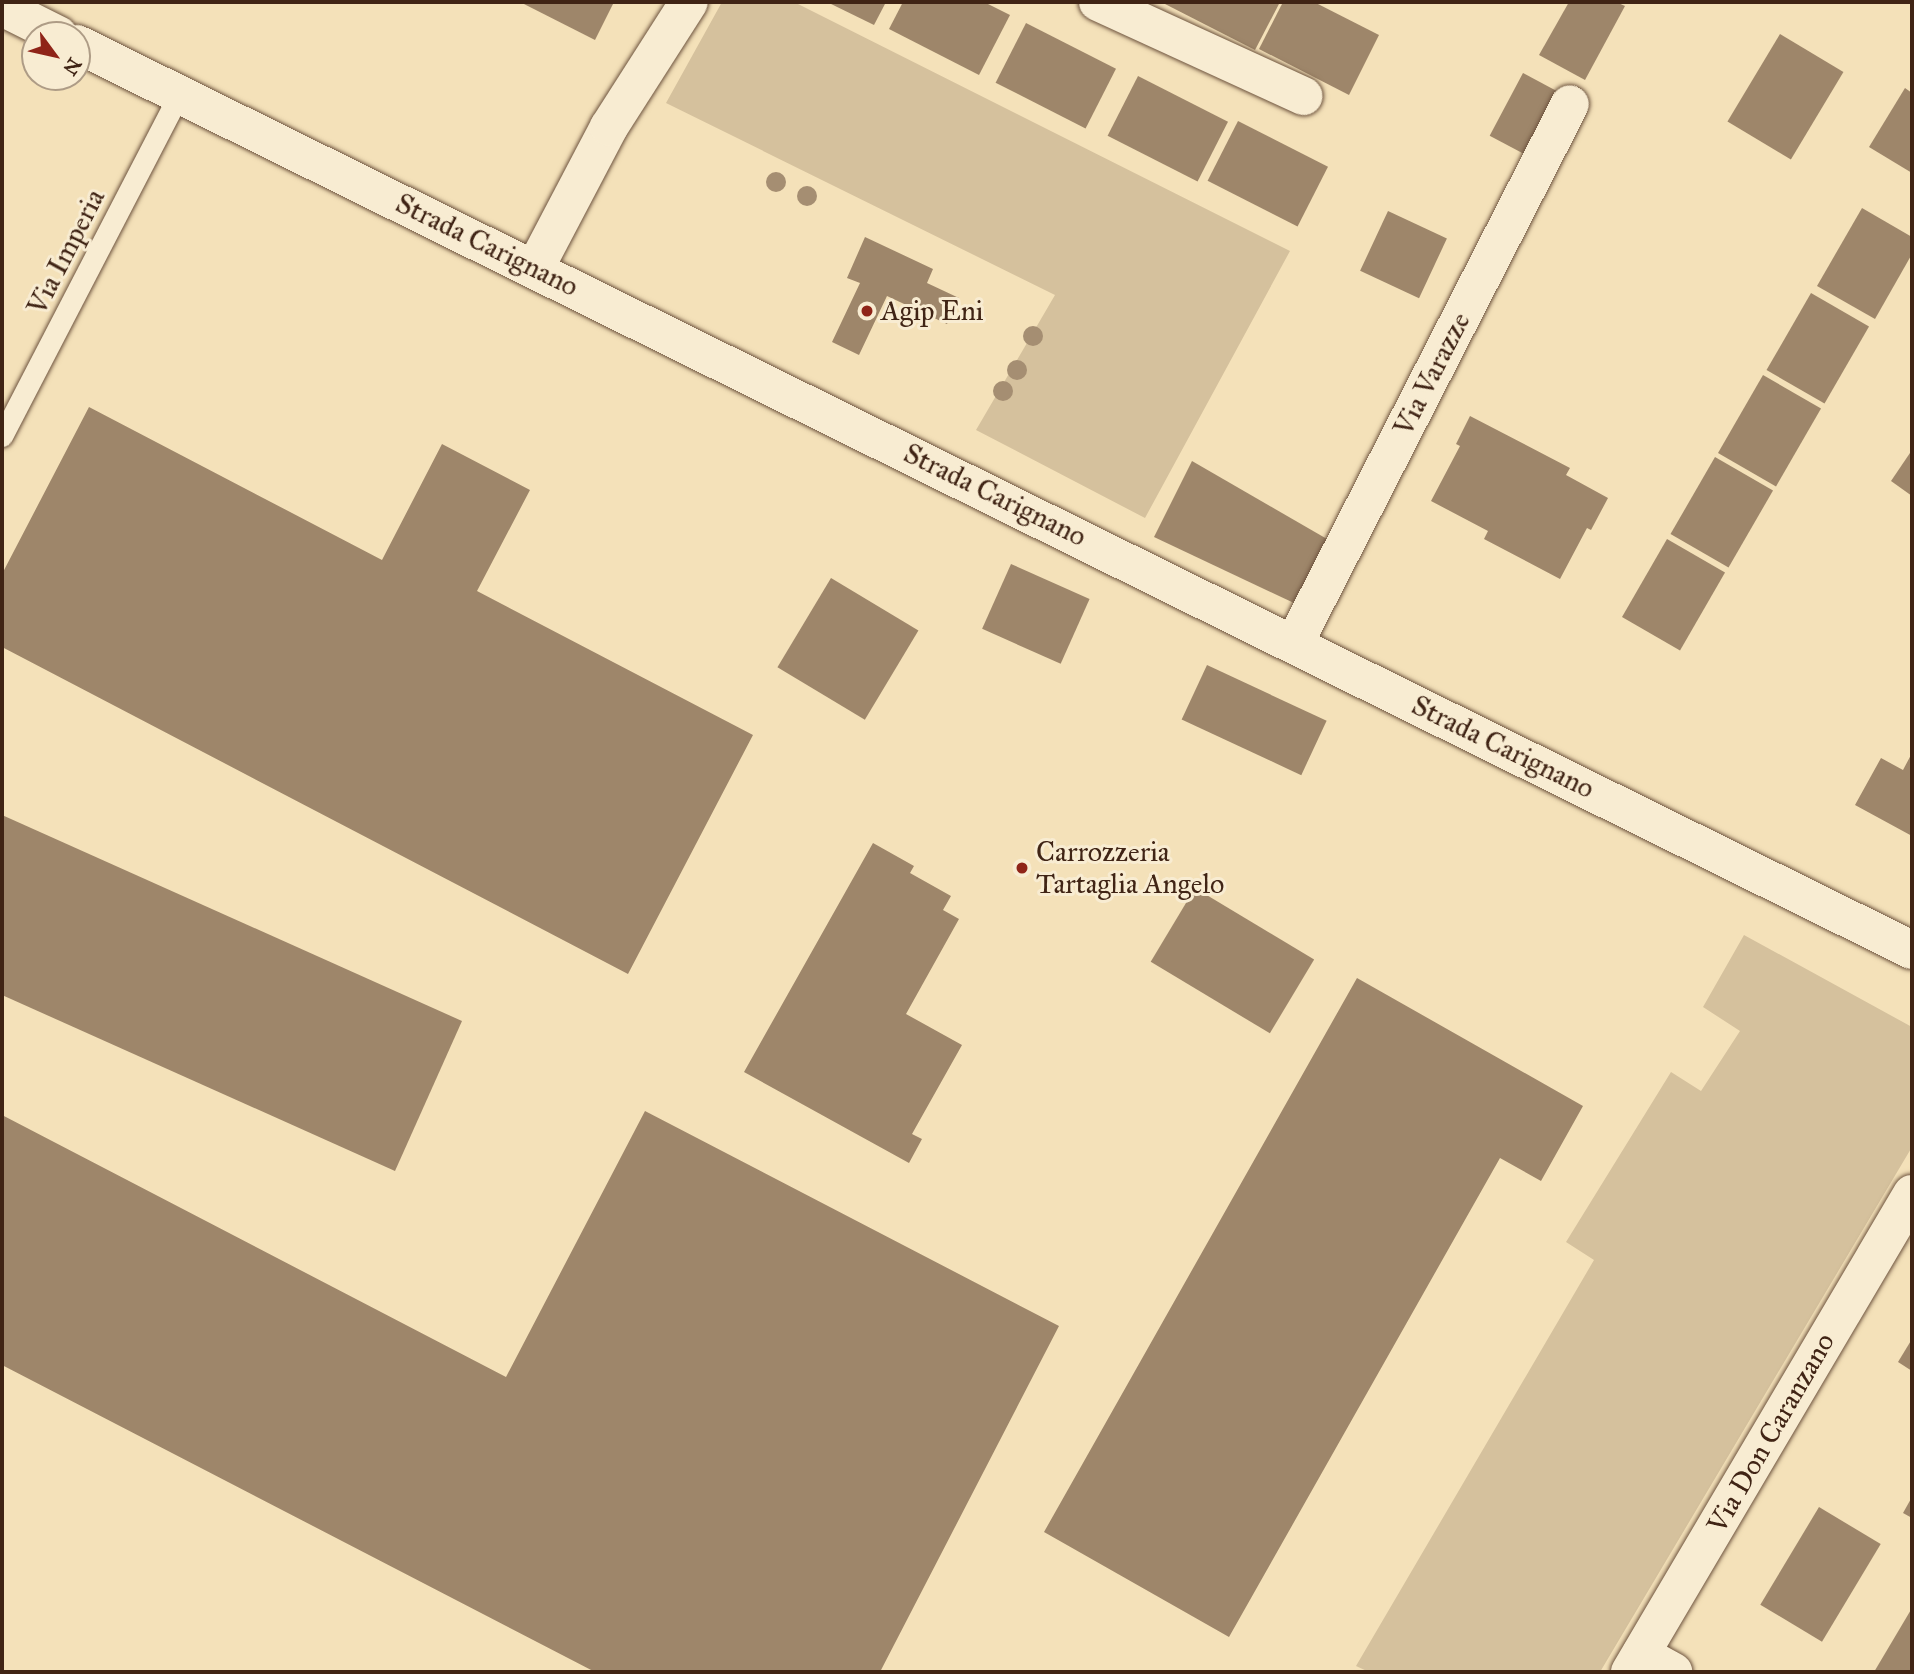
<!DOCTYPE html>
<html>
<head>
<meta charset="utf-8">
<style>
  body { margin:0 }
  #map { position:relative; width:1914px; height:1674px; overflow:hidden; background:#f4e1b9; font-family:"IM FELL Great Primer",serif }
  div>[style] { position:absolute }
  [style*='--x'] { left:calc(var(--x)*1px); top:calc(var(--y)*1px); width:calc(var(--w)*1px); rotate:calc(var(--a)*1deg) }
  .green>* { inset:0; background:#d5c19d }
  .building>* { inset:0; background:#9e866a; transform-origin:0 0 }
  .roads { filter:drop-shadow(0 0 2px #6d533e) drop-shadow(0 0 2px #6d533e) }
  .service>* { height:21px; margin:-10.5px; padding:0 10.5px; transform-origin:10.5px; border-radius:10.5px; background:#f8ecd2 }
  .minor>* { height:38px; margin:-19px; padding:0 19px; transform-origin:19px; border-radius:19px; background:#f8ecd2 }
  .tertiary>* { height:38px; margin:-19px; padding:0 19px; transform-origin:19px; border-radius:19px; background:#f8ecd2 }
  .trees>* { width:20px; height:20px; margin:-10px; border-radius:50%; background:#a58e72 }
  .dots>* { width:19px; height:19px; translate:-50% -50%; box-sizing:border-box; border:4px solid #f8ecd2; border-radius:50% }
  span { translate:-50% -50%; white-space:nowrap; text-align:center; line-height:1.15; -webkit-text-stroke:6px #f8ecd2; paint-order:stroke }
  .street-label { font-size:28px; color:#402415 }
  .poi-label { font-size:28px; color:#402415 }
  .left { translate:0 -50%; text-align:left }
  .frame { position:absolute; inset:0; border:4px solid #402415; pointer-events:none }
  .north { position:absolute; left:21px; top:21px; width:70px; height:70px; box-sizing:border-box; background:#f8ecd2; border:2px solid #ae9c86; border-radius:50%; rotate:123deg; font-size:19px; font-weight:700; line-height:28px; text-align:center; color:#402415 }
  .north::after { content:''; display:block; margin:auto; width:24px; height:32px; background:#8f2418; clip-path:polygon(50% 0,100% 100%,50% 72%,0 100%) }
</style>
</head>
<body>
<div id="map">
  <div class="green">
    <div style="clip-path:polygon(722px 2px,794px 2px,1290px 251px,1145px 518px,976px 430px,1055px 295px,666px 103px)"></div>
    <div style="clip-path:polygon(1744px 935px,1912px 1027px,1912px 1147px,1600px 1672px,1369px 1672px,1356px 1666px,1594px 1260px,1566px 1242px,1671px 1072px,1701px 1091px,1740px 1031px,1703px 1007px)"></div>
  </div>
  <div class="building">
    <div style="clip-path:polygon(520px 2px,614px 2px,595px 40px)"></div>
    <div style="clip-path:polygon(827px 2px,886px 2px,874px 25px)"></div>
    <div style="clip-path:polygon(903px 2px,984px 2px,1010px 15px,979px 75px,889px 29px)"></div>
    <div style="clip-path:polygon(1167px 2px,1280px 2px,1255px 50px,1165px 4px)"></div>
    <div style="clip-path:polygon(1283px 2px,1314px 2px,1379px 35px,1349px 95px,1259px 49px)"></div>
    <div style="clip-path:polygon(1569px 2px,1616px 2px,1625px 6px,1585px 80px,1539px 55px)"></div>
    <div style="left:1026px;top:23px;width:101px;height:67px;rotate:27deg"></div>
    <div style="left:1780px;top:34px;width:74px;height:102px;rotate:31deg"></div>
    <div style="left:1523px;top:73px;width:45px;height:71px;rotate:28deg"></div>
    <div style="left:1138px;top:76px;width:101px;height:67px;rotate:27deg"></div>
    <div style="clip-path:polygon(1905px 88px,1912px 93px,1912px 173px,1869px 147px)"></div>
    <div style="left:1238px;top:121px;width:101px;height:67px;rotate:27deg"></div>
    <div style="clip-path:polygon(1862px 208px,1912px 237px,1912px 254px,1875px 319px,1817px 286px)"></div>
    <div style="left:1388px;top:211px;width:65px;height:66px;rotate:25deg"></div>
    <div style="clip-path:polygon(865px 237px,933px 269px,927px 283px,959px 298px,947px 324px,887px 296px,859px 355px,832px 342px,860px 283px,847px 278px)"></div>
    <div style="left:1811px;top:293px;width:67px;height:89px;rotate:30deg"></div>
    <div style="left:1763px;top:375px;width:67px;height:90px;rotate:30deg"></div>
    <div style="clip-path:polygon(89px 407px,382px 560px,442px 444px,530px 490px,477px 591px,753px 735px,628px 974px,2px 647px,2px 574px)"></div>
    <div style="clip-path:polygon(1470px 416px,1570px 468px,1566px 475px,1608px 498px,1591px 530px,1587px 528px,1560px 579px,1484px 539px,1488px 531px,1431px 501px,1460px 446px,1456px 444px)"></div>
    <div style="clip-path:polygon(1912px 450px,1912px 496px,1891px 481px)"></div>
    <div style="left:1715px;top:457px;width:67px;height:89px;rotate:30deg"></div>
    <div style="clip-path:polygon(1192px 461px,1327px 539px,1294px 603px,1154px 537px)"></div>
    <div style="left:1667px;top:539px;width:67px;height:90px;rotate:30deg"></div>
    <div style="left:1011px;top:564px;width:86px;height:71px;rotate:24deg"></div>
    <div style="left:831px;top:578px;width:102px;height:104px;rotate:31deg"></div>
    <div style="left:1207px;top:665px;width:132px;height:60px;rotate:25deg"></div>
    <div style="clip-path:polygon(1912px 753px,1912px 836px,1855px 805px,1881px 758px,1903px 770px)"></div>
    <div style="clip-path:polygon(2px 815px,462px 1021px,395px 1171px,2px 995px)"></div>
    <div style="clip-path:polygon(873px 843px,914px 866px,910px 873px,951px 896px,943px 910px,959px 919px,906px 1014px,962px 1045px,912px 1134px,922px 1139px,909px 1163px,744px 1072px)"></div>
    <div style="left:1195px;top:888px;width:139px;height:86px;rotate:31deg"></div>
    <div style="clip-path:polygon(1357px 978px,1583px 1106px,1541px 1181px,1500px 1158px,1229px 1637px,1044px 1532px)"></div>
    <div style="clip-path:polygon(645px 1111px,1059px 1326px,880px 1672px,595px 1672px,2px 1365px,2px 1115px,506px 1377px)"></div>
    <div style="clip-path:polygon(1912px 1339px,1912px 1371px,1898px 1362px)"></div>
    <div style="clip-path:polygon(1912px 1497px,1912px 1518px,1903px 1513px)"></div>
    <div style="left:1819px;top:1507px;width:72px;height:114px;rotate:31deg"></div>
    <div style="clip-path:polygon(1912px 1608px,1912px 1672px,1874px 1672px)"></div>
  </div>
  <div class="roads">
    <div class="service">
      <div style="--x:2;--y:436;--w:385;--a:-62.6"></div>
    </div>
    <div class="minor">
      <div style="--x:1098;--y:2;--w:226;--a:24.6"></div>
      <div style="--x:535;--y:268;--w:159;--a:-62.3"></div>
      <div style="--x:609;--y:127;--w:148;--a:-57.4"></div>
      <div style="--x:1294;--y:644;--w:606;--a:-62.93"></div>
      <div style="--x:1641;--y:1654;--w:37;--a:29"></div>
      <div style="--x:1630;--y:1672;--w:555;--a:-59.46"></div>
    </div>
    <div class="tertiary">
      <div style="--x:2;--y:7;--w:63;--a:26.6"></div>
      <div style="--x:77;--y:44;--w:2046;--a:26.28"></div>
    </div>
  </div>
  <div class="trees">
    <div style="left:776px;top:182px"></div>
    <div style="left:807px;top:196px"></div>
    <div style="left:1033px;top:336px"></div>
    <div style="left:1017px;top:370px"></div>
    <div style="left:1003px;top:391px"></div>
  </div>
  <div class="dots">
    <div style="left:867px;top:311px;background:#8f2418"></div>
    <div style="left:1022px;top:868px;background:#8f2418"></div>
  </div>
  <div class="street-label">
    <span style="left:487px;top:245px;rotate:26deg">Strada Carignano</span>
    <span style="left:66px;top:252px;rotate:-63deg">Via Imperia</span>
    <span style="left:1432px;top:374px;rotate:-63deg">Via Varazze</span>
    <span style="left:995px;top:495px;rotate:26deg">Strada Carignano</span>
    <span style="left:1503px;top:747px;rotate:26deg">Strada Carignano</span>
    <span style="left:1771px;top:1433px;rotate:-60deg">Via Don Caranzano</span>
  </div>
  <div class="poi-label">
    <span class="left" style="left:881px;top:311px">Agip Eni</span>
    <span class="left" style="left:1036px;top:868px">Carrozzeria<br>Tartaglia Angelo</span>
  </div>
  <div class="frame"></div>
  <div class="north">N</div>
</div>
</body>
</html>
